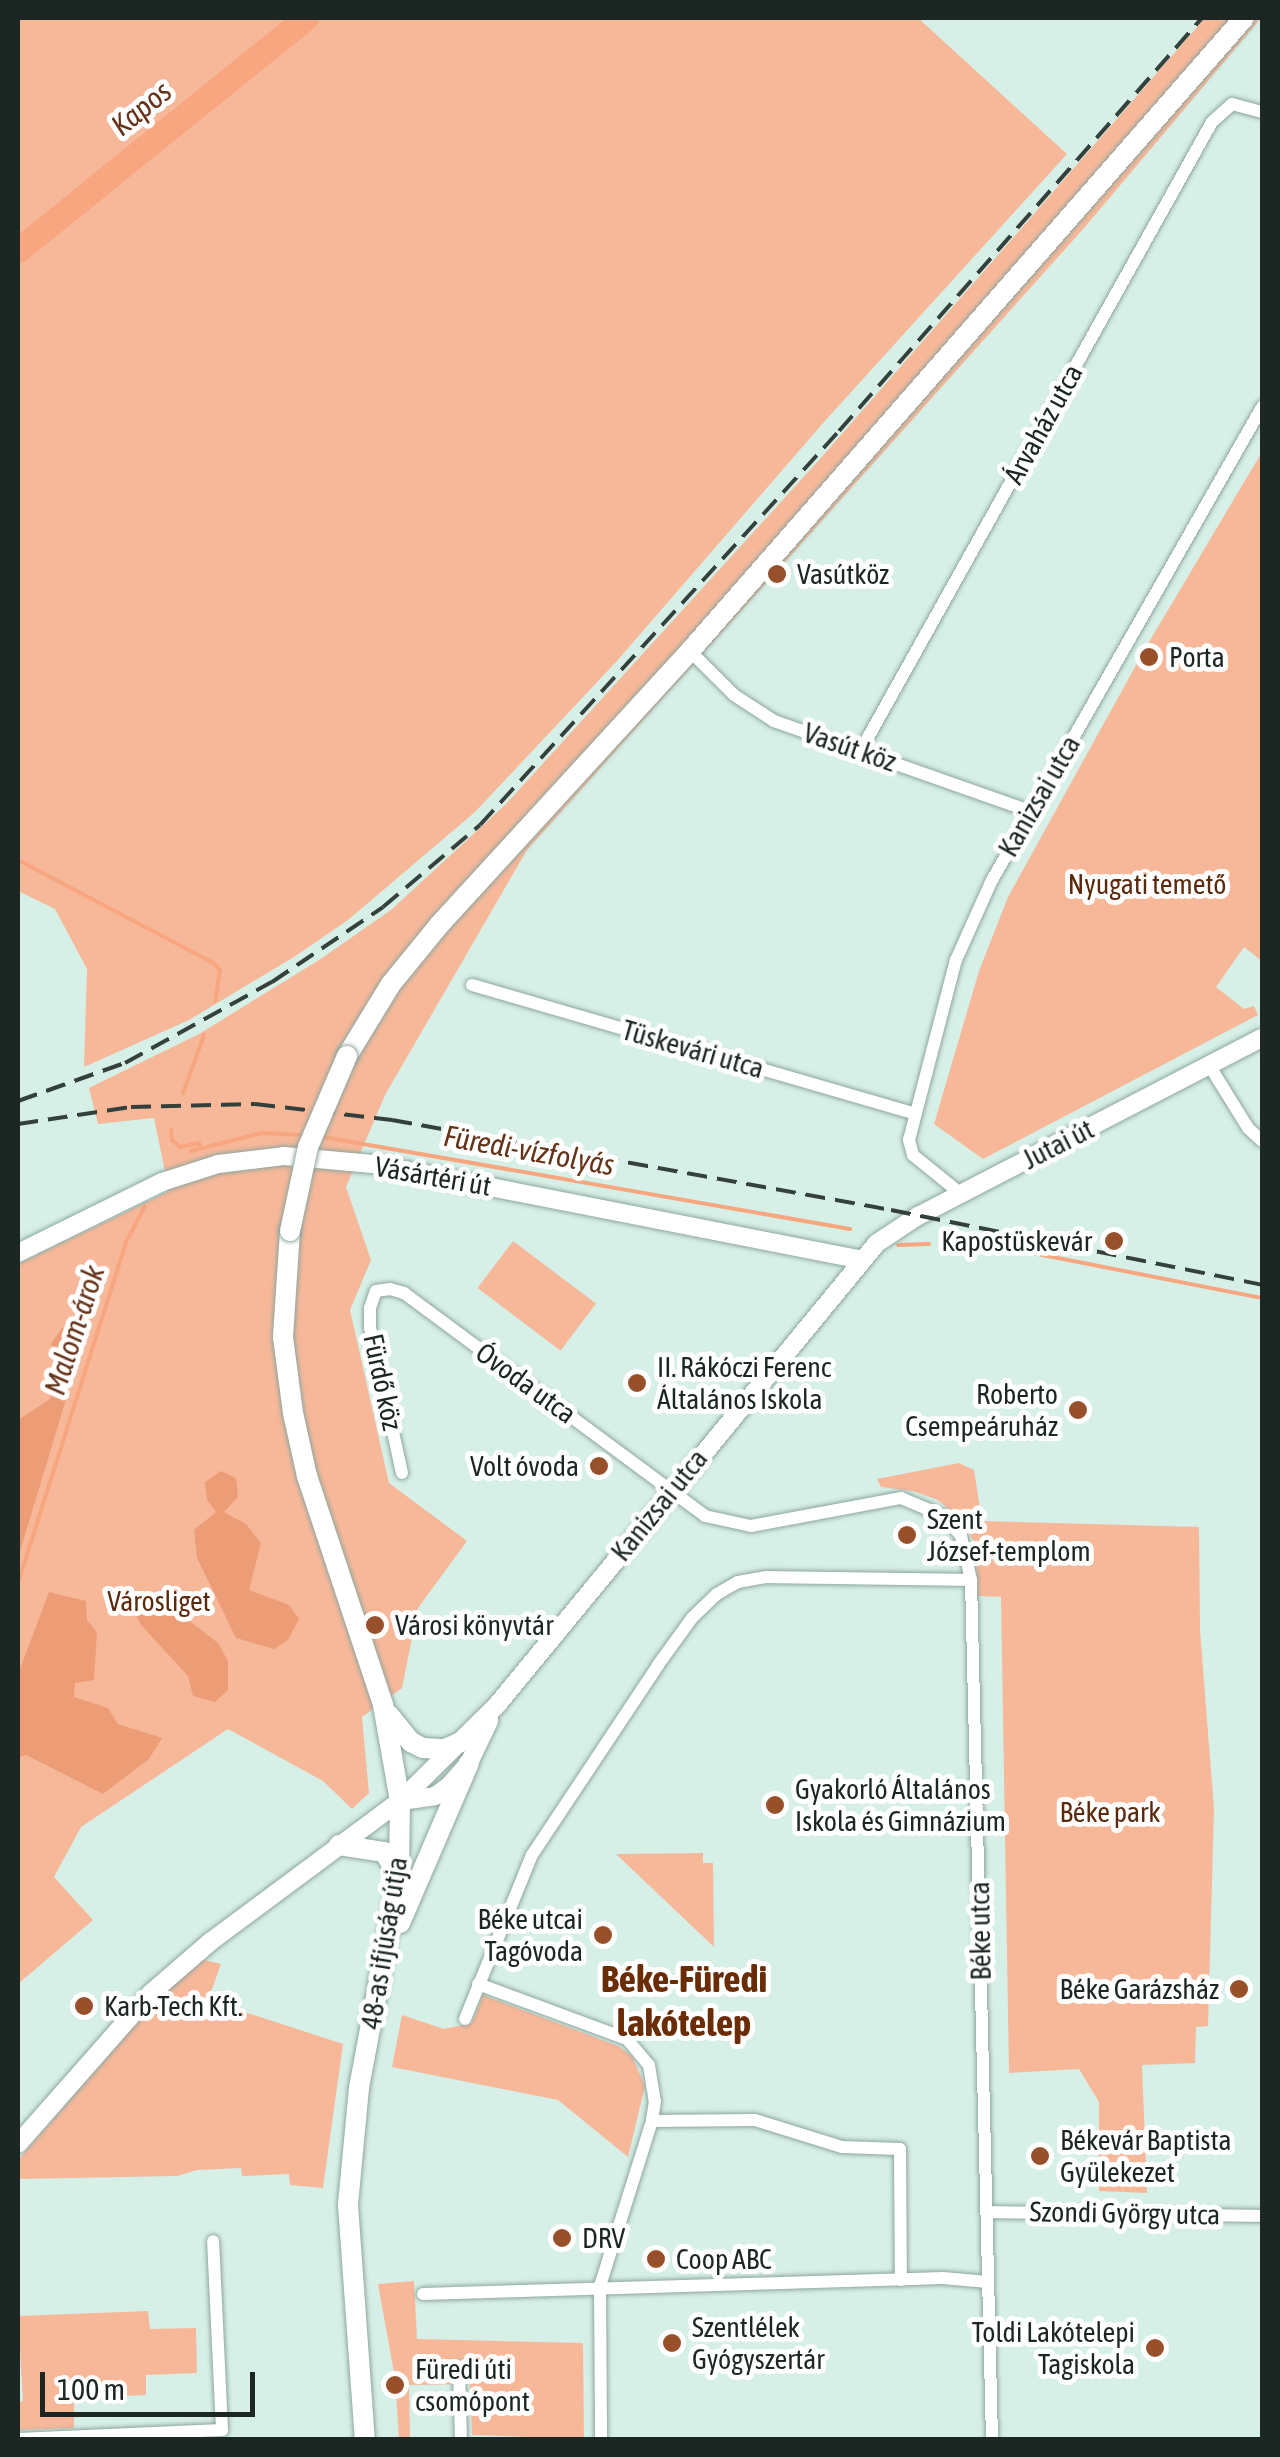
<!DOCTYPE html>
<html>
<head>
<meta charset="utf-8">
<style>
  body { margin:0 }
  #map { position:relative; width:1280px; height:2457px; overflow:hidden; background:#d6efe7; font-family:"Asap Condensed",sans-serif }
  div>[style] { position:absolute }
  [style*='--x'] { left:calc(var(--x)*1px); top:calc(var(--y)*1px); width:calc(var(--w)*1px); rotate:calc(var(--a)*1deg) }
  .green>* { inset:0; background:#f7b89a; transform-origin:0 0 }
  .forest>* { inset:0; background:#ec9d76 }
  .stream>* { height:4px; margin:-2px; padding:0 2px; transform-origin:2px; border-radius:2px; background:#f7a67f }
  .river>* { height:25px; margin:-12.5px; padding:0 12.5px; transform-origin:12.5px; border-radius:12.5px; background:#f7a67f }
  .roads { filter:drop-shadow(0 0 2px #8ea69e) drop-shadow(0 0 2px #8ea69e) }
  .street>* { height:12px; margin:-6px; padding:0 6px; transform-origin:6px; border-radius:6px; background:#fff }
  .secondary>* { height:18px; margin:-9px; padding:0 9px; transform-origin:9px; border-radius:9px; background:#fff }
  .primary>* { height:20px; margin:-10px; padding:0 10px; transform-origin:10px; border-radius:10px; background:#fff }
  .rail>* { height:4px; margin-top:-2px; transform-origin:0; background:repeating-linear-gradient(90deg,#34403c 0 20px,transparent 0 30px) }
  .bridges { filter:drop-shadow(0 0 2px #8ea69e) drop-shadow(0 0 2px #8ea69e) }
  .primary-bridge>* { height:20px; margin:-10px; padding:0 10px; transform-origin:10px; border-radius:10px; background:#fff }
  .dots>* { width:28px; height:28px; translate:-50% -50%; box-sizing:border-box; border:5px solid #fff; border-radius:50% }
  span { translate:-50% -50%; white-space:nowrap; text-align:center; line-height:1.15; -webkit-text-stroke:10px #fff; paint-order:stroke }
  .street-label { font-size:28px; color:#1c2623 }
  .poi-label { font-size:28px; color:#1c2623 }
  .left { translate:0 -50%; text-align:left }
  .right { translate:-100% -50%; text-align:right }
  .park-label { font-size:28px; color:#5b290c }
  .water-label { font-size:30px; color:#663318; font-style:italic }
  .district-label { font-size:38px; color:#6a2c05; font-weight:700 }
  .frame { position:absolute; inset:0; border:20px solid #1c2623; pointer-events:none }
  .scale { position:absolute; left:40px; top:2372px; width:215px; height:45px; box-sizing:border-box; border:5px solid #1c2623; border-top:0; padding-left:12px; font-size:30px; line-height:35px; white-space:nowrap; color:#1c2623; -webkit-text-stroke:8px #fff; paint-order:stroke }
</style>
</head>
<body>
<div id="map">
  <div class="green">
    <div style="clip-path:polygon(18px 18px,918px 18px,1067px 154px,824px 422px,616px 662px,475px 812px,348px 920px,294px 957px,189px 1020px,84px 1067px,87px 969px,55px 909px,18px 891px)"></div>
    <div style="clip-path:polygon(1205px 18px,1261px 18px,1085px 227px,527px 850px,385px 1095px,346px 1187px,371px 1260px,350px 1310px,389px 1483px,467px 1541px,418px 1608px,402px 1688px,362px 1717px,369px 1793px,352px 1809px,323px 1781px,228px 1729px,81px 1827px,54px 1877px,93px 1920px,18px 1984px,18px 1264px,169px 1191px,154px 1118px,98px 1124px,89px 1088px,199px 1034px,319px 960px,391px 910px,506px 804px,820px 459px)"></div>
    <div style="clip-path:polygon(1262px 452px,1262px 961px,1244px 947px,1216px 987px,1244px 1009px,1254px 1006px,1258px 1015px,983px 1159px,934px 1124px,979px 971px,1008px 897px,1146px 647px)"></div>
    <div style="left:513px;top:1241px;width:104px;height:59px;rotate:37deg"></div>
    <div style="clip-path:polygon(959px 1463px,974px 1470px,982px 1521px,1199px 1527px,1200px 1630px,1214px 1809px,1208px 2026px,1196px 2027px,1195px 2063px,1142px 2065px,1147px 2193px,1099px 2191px,1099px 2102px,1079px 2069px,1009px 2073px,1001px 1597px,978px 1596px,975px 1543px,961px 1520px,938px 1500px,913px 1491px,881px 1487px,877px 1479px)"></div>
    <div style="clip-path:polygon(703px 1853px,703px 1863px,713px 1863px,714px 1947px,616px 1854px)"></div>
    <div style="clip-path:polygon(200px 1959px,221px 1964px,208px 2000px,343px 2044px,323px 2188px,290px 2185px,289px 2174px,242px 2176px,241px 2168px,197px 2170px,177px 2176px,18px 2179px,18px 2160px,159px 1997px)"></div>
    <div style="clip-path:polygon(483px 1995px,618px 2046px,632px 2056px,645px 2086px,628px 2157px,558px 2100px,392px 2067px,402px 2015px,444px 2029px,472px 2023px)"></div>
    <div style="clip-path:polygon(414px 2281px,417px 2339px,583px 2343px,584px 2439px,472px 2435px,470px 2384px,409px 2385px,410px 2439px,399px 2439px,395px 2378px,378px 2284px)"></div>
    <div style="clip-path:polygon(148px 2311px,150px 2329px,196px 2328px,197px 2373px,146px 2375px,146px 2395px,74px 2398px,74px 2428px,18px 2430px,18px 2402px,23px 2401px,18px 2316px)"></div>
  </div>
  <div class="forest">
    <div style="clip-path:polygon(73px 1327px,84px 1340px,18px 1558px,18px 1420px,50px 1399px,61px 1360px,51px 1344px,62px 1328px)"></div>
    <div style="clip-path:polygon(221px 1471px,236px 1478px,238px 1497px,224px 1512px,246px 1524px,261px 1543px,249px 1590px,289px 1605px,299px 1619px,288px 1640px,274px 1649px,236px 1638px,197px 1558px,194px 1530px,216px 1512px,207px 1500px,205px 1482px)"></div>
    <div style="clip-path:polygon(49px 1592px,86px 1601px,87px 1620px,97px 1632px,94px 1680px,75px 1683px,74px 1697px,108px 1708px,118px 1724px,162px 1738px,149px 1759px,103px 1794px,26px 1755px,18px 1758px,18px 1674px)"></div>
    <div style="clip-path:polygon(161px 1599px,218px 1643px,228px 1661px,228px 1690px,215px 1702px,193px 1696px,188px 1676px,141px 1625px,136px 1615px,143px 1600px)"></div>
  </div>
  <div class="stream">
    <div style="--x:18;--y:860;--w:221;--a:27.8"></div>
    <div style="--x:213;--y:963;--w:10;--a:45"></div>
    <div style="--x:220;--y:970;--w:31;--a:99"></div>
    <div style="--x:183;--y:1093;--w:62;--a:-70.1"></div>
    <div style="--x:171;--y:1130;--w:10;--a:84"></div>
    <div style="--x:172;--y:1140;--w:11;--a:41"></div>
    <div style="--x:180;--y:1147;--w:19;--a:-12"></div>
    <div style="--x:199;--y:1143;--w:5;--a:68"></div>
    <div style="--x:323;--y:1137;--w:535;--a:9.9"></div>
    <div style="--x:191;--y:1151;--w:72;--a:-14.4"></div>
    <div style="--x:261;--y:1133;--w:42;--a:2.7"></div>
    <div style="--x:961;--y:1239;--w:307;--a:11.1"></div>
    <div style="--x:898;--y:1245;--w:31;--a:-2"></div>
    <div style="--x:18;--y:1583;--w:358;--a:-72.4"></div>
    <div style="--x:126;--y:1242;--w:40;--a:-62"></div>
  </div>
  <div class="river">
    <div style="--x:18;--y:250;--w:370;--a:-38.9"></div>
  </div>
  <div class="roads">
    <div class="street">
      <div style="--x:690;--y:651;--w:62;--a:45"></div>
      <div style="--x:734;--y:695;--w:48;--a:33"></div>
      <div style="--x:774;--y:721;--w:271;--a:19.4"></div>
      <div style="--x:861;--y:750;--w:719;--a:-60.8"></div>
      <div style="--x:1212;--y:122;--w:27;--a:-42"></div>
      <div style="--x:1232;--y:104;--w:31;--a:15"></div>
      <div style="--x:472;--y:985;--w:460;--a:16.2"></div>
      <div style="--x:1209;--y:1065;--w:74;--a:58.2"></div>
      <div style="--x:1248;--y:1128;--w:19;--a:43"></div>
      <div style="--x:961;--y:1194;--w:62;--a:-140.9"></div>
      <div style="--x:913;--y:1155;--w:16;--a:-105"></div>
      <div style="--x:909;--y:1140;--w:186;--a:-75.4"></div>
      <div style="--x:956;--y:960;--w:85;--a:-65.8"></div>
      <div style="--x:991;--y:882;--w:547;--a:-60.29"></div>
      <div style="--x:402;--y:1473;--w:148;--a:-102.4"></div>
      <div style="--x:370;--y:1328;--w:20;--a:-90"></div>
      <div style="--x:370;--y:1308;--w:18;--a:-71"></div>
      <div style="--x:376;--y:1291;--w:14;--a:-8"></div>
      <div style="--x:390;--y:1289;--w:15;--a:16"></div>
      <div style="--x:404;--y:1293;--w:375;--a:36.5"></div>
      <div style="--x:705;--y:1516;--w:47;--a:12.3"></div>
      <div style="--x:751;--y:1526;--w:153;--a:-10.6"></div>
      <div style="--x:901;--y:1498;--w:49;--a:22.9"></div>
      <div style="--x:946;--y:1517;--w:24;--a:52"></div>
      <div style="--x:961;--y:1536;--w:45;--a:77.2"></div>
      <div style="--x:971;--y:1580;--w:860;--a:88.6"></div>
      <div style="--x:478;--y:1984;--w:159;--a:20.3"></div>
      <div style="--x:627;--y:2039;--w:34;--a:50"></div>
      <div style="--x:649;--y:2065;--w:36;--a:81"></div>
      <div style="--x:655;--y:2101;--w:20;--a:99"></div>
      <div style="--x:652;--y:2121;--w:173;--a:107.5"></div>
      <div style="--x:600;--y:2286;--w:154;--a:89.6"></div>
      <div style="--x:465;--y:2019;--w:177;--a:-67.8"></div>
      <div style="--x:532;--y:1855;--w:228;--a:-56.4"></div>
      <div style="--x:658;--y:1665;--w:58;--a:-54.1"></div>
      <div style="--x:692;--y:1618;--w:35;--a:-44"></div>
      <div style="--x:717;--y:1594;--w:24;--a:-30"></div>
      <div style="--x:738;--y:1582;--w:29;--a:-10"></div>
      <div style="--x:767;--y:1577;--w:204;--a:0.8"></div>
      <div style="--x:652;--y:2121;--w:103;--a:-0.6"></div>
      <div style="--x:755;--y:2120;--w:91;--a:17.2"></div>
      <div style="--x:842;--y:2147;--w:58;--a:2"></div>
      <div style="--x:900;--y:2149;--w:131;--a:89.6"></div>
      <div style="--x:987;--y:2212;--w:275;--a:0.8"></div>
      <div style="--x:423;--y:2294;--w:520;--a:-1.76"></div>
      <div style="--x:943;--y:2278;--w:45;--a:5.1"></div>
      <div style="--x:459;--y:2368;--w:72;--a:88.4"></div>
      <div style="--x:18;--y:2439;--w:204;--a:-2.5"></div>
      <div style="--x:222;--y:2430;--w:189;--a:-92.7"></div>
    </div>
    <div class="secondary">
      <div style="--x:18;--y:1253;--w:161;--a:-26.2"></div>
      <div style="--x:162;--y:1182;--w:59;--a:-17.8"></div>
      <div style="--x:218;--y:1164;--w:66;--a:-6.9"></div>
      <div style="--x:284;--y:1156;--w:89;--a:5.1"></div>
      <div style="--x:373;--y:1164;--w:497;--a:11.1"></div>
      <div style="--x:401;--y:1801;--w:34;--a:-8"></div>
      <div style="--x:435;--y:1796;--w:17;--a:-36"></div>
      <div style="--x:449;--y:1786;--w:30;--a:-49"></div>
      <div style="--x:469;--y:1763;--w:47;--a:-64.5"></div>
      <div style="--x:18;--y:2144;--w:201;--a:-48.6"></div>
      <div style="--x:151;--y:1993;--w:78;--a:-40.8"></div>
      <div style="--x:210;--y:1942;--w:237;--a:-36.6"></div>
      <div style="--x:400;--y:1801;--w:136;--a:-44.7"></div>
      <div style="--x:497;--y:1705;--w:598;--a:-50.56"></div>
      <div style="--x:877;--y:1243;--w:49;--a:-33.4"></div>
      <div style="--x:918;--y:1216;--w:387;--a:-27.4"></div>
    </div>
    <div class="primary">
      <div style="--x:347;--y:1056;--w:84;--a:-58.6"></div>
      <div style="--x:391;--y:984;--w:77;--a:-50.8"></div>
      <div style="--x:440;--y:924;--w:370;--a:-47.5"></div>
      <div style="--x:690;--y:651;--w:841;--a:-48.81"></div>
      <div style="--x:290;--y:1231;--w:106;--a:93.8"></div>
      <div style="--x:283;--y:1337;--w:77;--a:82.5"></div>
      <div style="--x:293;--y:1413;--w:65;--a:77.5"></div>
      <div style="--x:307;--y:1476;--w:241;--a:71.6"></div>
      <div style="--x:383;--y:1705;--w:97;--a:80"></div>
      <div style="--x:400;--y:1801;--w:73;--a:90.8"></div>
      <div style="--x:399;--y:1874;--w:218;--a:100.6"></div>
      <div style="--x:359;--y:2088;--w:118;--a:95.4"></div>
      <div style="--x:348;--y:2205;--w:236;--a:85.9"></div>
      <div style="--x:389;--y:1715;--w:35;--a:51"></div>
      <div style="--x:411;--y:1742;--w:13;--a:27"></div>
      <div style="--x:423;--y:1748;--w:22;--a:3"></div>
      <div style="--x:445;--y:1749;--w:17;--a:-24"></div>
      <div style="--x:339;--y:1845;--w:46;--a:8.8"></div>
      <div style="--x:384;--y:1852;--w:26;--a:58"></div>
      <div style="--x:400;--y:1923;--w:174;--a:-66.7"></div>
    </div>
  </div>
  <div class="rail">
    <div style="--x:18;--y:1101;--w:114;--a:-19.6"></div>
    <div style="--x:125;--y:1063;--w:168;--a:-28.9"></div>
    <div style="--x:272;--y:982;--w:134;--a:-34"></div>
    <div style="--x:383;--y:907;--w:127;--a:-40.2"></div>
    <div style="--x:480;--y:825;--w:533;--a:-47.66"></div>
    <div style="--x:839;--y:431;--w:550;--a:-48.69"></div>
    <div style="--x:18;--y:1124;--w:114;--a:-8.6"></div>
    <div style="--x:131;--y:1107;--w:124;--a:-1.4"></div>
    <div style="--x:255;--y:1104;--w:138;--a:6.7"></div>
    <div style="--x:392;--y:1120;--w:507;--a:10.22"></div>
    <div style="--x:891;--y:1210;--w:379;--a:11.4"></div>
  </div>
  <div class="bridges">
    <div class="primary-bridge">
      <div style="--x:290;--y:1231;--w:86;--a:-77.9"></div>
      <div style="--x:308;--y:1147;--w:99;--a:-66.8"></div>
    </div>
  </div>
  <div class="dots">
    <div style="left:777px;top:574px;background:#97502a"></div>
    <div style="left:1149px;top:657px;background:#97502a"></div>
    <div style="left:1114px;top:1241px;background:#97502a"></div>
    <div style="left:637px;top:1383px;background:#97502a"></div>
    <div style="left:1078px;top:1410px;background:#97502a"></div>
    <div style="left:599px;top:1466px;background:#97502a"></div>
    <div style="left:907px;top:1535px;background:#97502a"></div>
    <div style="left:375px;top:1625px;background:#97502a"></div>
    <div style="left:775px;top:1805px;background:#97502a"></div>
    <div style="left:603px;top:1935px;background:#97502a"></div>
    <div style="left:1239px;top:1989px;background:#97502a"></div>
    <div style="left:84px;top:2006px;background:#97502a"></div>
    <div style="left:1040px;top:2156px;background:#97502a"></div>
    <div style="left:562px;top:2238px;background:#97502a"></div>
    <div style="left:656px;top:2259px;background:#97502a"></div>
    <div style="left:672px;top:2343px;background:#97502a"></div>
    <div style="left:1155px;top:2348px;background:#97502a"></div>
    <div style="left:395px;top:2385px;background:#97502a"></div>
  </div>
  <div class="street-label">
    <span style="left:1043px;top:424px;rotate:-61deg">Árvaház utca</span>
    <span style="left:850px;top:747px;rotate:19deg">Vasút köz</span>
    <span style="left:1039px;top:796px;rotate:-60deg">Kanizsai utca</span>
    <span style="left:693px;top:1049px;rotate:16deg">Tüskevári utca</span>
    <span style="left:1058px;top:1144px;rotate:-27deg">Jutai út</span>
    <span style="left:433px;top:1176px;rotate:10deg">Vásártéri út</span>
    <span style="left:383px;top:1382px;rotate:78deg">Fürdő köz</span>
    <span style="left:526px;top:1383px;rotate:36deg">Óvoda utca</span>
    <span style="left:659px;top:1505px;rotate:-51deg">Kanizsai utca</span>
    <span style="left:980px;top:1931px;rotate:-91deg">Béke utca</span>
    <span style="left:384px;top:1943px;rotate:-81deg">48-as ifjúság útja</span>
    <span style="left:1125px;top:2213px;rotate:1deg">Szondi György utca</span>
  </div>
  <div class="poi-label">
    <span class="left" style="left:797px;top:574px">Vasútköz</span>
    <span class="left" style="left:1169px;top:657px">Porta</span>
    <span class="right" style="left:1092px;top:1241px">Kapostüskevár</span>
    <span class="left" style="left:657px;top:1383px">II. Rákóczi Ferenc<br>Általános Iskola</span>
    <span class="right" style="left:1058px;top:1410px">Roberto<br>Csempeáruház</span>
    <span class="right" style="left:579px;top:1466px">Volt óvoda</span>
    <span class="left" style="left:927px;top:1535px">Szent<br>József-templom</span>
    <span class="left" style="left:395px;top:1625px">Városi könyvtár</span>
    <span class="left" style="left:795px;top:1805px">Gyakorló Általános<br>Iskola és Gimnázium</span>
    <span class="right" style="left:583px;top:1935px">Béke utcai<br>Tagóvoda</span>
    <span class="right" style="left:1219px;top:1989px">Béke Garázsház</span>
    <span class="left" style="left:104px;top:2006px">Karb-Tech Kft.</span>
    <span class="left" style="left:1060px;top:2156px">Békevár Baptista<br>Gyülekezet</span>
    <span class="left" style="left:582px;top:2238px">DRV</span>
    <span class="left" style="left:676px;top:2259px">Coop ABC</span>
    <span class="left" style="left:692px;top:2343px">Szentlélek<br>Gyógyszertár</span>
    <span class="right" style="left:1135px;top:2348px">Toldi Lakótelepi<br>Tagiskola</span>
    <span class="left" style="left:415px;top:2385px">Füredi úti<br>csomópont</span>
  </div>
  <div class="park-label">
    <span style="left:1147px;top:884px">Nyugati temető</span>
    <span style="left:159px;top:1601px">Városliget</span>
    <span style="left:1110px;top:1812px">Béke park</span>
  </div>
  <div class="water-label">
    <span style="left:141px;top:108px;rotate:-39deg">Kapos</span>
    <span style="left:529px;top:1150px;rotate:10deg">Füredi-vízfolyás</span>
    <span style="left:74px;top:1330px;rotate:-72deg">Malom-árok</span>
  </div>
  <div class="district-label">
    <span style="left:684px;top:2001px">Béke-Füredi<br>lakótelep</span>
  </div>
  <div class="frame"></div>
  <div class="scale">100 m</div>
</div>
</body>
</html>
